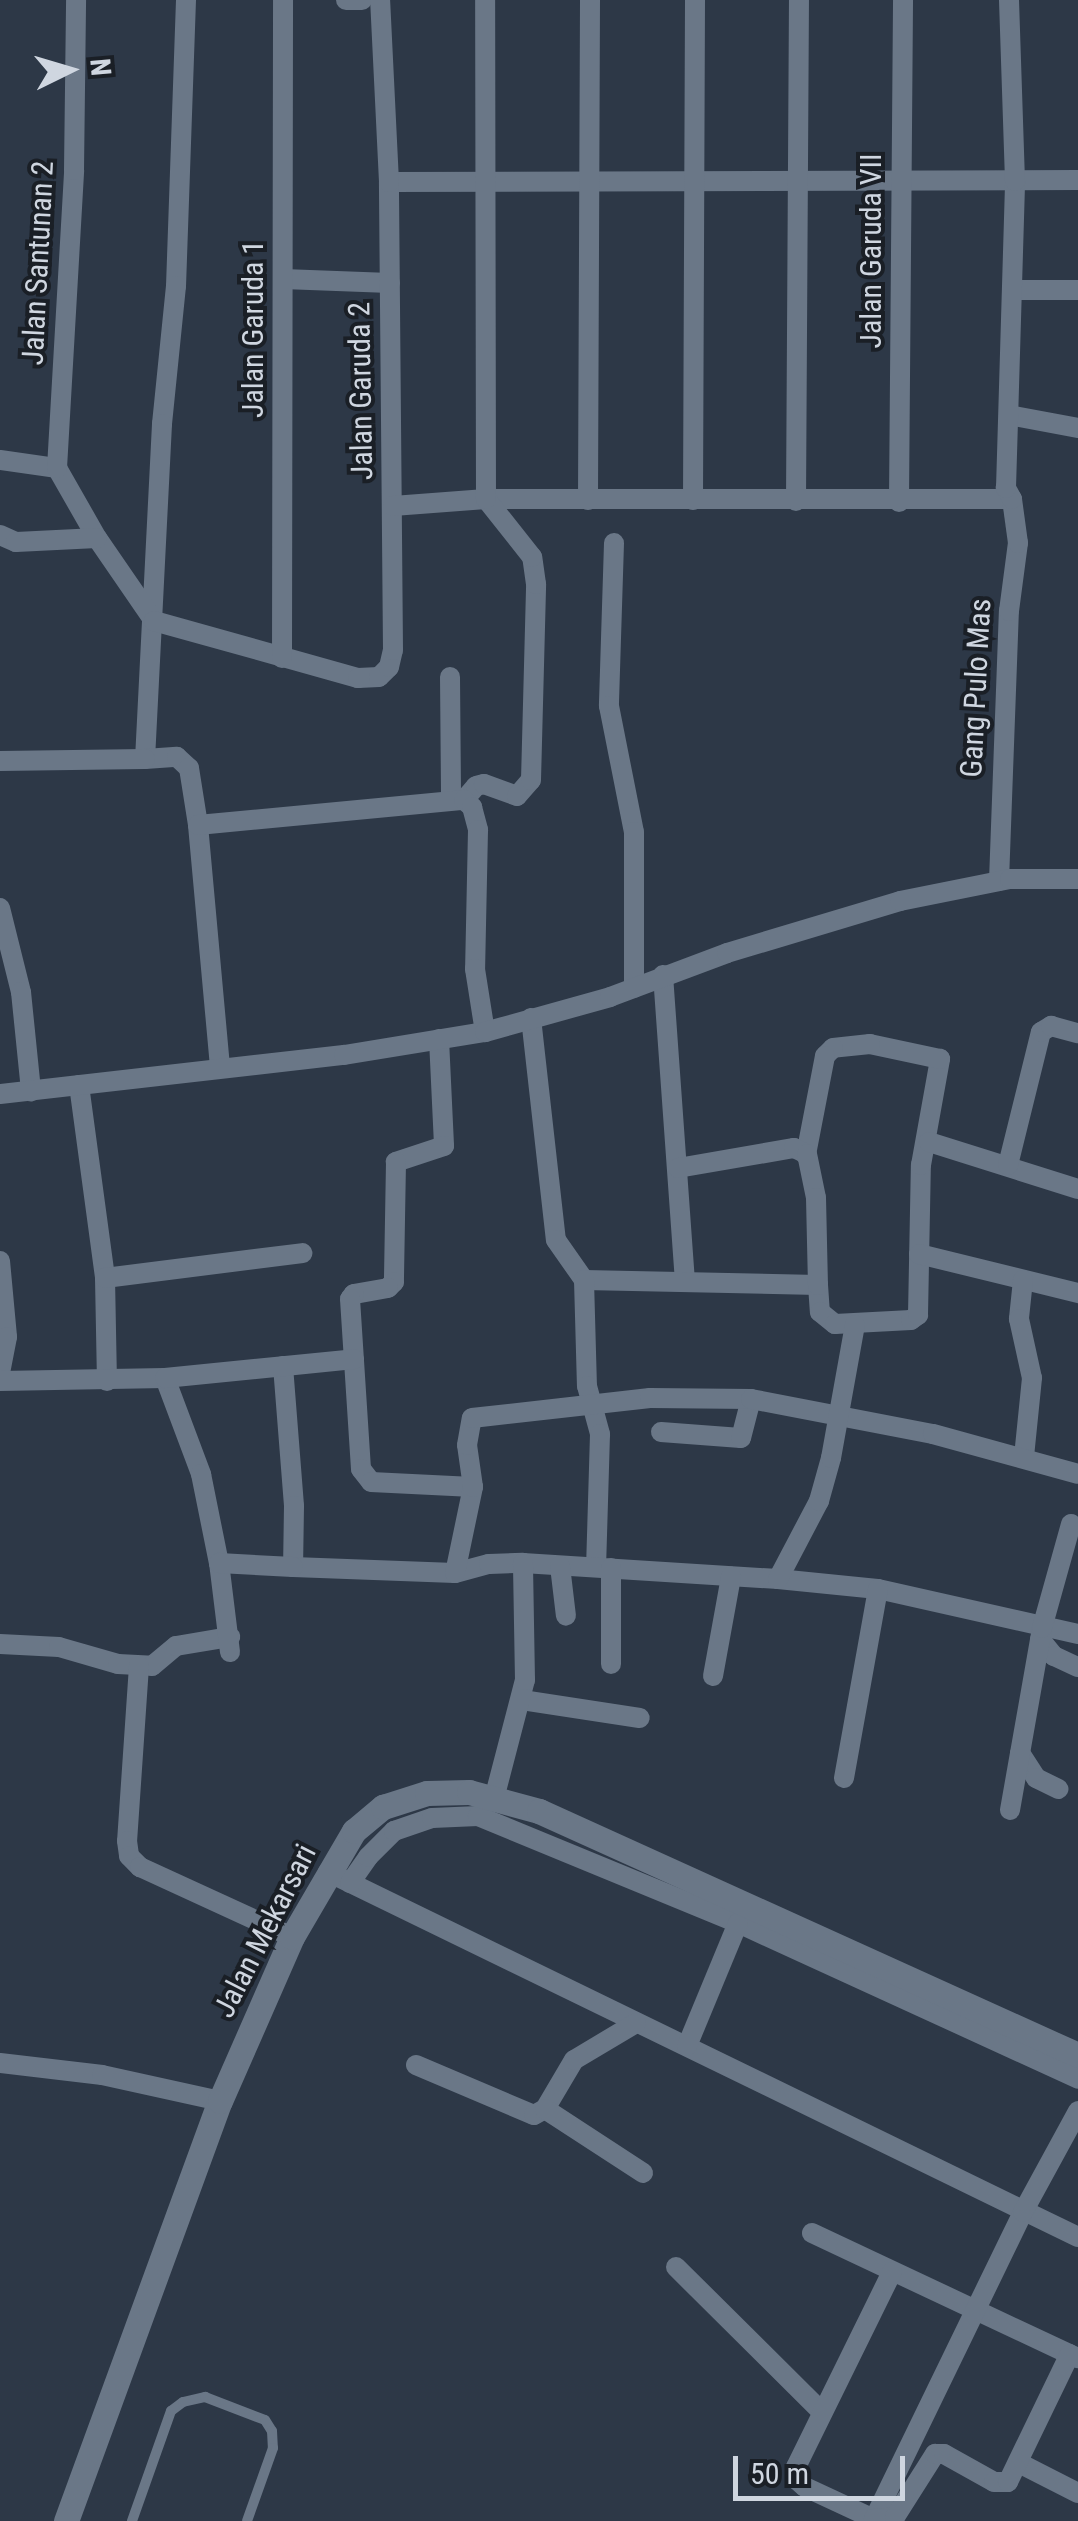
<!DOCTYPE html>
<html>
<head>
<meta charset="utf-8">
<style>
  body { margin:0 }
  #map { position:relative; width:1078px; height:2521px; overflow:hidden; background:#2d3847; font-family:"Roboto Condensed",sans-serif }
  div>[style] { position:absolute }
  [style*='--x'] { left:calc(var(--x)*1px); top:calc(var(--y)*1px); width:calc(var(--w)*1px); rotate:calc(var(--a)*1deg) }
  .service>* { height:10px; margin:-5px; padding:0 5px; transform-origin:5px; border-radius:5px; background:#6a7787 }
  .minor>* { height:20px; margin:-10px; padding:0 10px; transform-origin:10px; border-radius:10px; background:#6a7787 }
  .tertiary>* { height:25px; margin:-12.5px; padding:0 12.5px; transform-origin:12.5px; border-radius:12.5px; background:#6a7787 }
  span { translate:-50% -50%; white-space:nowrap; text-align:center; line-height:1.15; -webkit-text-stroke:8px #1a1f26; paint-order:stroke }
  .street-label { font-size:30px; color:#cfd6e0 }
  .north { position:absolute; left:20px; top:20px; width:100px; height:100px; -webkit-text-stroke:8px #1a1f26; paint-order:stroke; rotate:85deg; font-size:28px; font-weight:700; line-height:40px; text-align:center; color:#cfd6e0 }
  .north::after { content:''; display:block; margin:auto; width:35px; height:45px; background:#cfd6e0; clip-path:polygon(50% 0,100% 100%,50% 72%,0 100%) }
  .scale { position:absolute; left:733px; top:2456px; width:172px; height:45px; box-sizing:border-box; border:5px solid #cfd6e0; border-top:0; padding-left:12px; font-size:30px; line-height:35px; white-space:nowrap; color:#cfd6e0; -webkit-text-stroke:8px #1a1f26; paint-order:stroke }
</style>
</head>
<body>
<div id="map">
  <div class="service">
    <div style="--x:132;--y:2521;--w:117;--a:-70.5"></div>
    <div style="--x:171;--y:2411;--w:15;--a:-37"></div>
    <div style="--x:183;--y:2402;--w:23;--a:-13"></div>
    <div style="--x:205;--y:2397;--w:64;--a:21"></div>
    <div style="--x:265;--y:2420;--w:13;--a:58"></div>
    <div style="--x:272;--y:2431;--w:17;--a:87"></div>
    <div style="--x:273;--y:2448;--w:77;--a:109.6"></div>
  </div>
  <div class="minor">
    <div style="--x:186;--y:0;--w:286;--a:92"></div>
    <div style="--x:176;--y:286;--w:139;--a:95.8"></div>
    <div style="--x:162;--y:424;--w:335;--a:92.9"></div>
    <div style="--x:145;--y:759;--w:32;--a:-4"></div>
    <div style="--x:177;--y:757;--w:16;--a:43"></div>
    <div style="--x:189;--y:768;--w:58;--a:81"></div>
    <div style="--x:198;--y:825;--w:243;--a:84.8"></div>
    <div style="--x:346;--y:0;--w:16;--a:0"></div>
    <div style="--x:389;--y:182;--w:689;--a:-0.17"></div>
    <div style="--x:283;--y:279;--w:107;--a:2.1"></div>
    <div style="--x:1014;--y:290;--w:64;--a:0"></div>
    <div style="--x:1009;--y:415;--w:70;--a:10.7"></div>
    <div style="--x:0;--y:460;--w:58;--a:8"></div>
    <div style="--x:57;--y:468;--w:81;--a:60.3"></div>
    <div style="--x:97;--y:538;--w:101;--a:55.5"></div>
    <div style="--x:154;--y:621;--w:212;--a:15.6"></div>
    <div style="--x:358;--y:678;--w:21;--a:-3"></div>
    <div style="--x:379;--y:677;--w:14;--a:-45"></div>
    <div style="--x:389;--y:667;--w:17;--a:-77"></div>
    <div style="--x:393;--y:650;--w:468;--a:-90.5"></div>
    <div style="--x:389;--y:182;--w:182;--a:-92.8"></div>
    <div style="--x:57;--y:468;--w:298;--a:-86.7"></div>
    <div style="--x:74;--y:170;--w:170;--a:-89.3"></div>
    <div style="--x:588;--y:500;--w:500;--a:-89.77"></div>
    <div style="--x:693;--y:500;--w:500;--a:-89.77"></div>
    <div style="--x:796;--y:501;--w:501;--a:-89.66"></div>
    <div style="--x:899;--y:502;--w:502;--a:-89.54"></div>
    <div style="--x:393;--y:506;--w:93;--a:-4.3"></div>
    <div style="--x:486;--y:499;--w:526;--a:0"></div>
    <div style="--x:0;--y:535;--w:17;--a:24"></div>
    <div style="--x:16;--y:542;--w:81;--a:-2.8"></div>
    <div style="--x:614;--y:543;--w:163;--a:91.8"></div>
    <div style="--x:609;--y:706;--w:128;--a:78.8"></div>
    <div style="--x:634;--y:832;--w:156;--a:90"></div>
    <div style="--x:282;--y:658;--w:658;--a:-89.91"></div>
    <div style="--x:450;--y:677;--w:122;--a:89.5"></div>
    <div style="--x:0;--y:761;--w:145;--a:-0.8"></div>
    <div style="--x:464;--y:800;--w:18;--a:-49"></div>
    <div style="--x:476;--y:786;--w:8;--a:-14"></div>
    <div style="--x:484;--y:784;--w:35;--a:20"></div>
    <div style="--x:517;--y:796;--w:21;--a:-49"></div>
    <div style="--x:531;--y:780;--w:196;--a:-88.5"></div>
    <div style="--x:536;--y:584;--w:27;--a:-98"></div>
    <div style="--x:532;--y:557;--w:74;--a:-128.4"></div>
    <div style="--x:486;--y:499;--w:499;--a:-90.1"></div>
    <div style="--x:198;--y:825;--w:267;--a:-5.4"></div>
    <div style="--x:464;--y:800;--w:11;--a:41"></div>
    <div style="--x:472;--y:807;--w:24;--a:75"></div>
    <div style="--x:478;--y:830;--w:139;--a:91.2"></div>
    <div style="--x:475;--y:969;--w:64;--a:81"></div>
    <div style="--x:999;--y:881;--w:270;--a:-87.9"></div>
    <div style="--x:1009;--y:611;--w:69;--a:-82.5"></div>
    <div style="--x:1018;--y:543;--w:44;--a:-97.8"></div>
    <div style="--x:1012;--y:499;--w:13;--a:-119"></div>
    <div style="--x:1006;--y:488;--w:307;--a:-88.3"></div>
    <div style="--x:1015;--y:181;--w:181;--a:-91.9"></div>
    <div style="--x:0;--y:908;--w:87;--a:76"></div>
    <div style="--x:21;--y:992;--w:100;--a:84.2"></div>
    <div style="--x:663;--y:975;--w:307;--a:85.9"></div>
    <div style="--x:531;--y:1018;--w:223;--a:83.6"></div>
    <div style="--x:556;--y:1240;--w:49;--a:55"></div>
    <div style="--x:584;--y:1280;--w:234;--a:1.2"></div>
    <div style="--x:818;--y:1285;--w:27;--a:86"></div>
    <div style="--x:820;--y:1312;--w:19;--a:39"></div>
    <div style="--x:835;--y:1324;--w:76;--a:-3"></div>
    <div style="--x:911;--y:1320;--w:9;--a:-36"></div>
    <div style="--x:918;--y:1315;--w:150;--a:-88.9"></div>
    <div style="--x:921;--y:1165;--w:108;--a:-79.8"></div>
    <div style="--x:940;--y:1059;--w:72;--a:-167.9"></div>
    <div style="--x:870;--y:1044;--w:37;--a:174"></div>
    <div style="--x:833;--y:1048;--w:11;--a:135"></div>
    <div style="--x:825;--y:1056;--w:101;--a:100.9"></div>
    <div style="--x:439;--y:1039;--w:107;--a:87.3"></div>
    <div style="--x:444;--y:1146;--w:51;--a:161.6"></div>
    <div style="--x:396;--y:1162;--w:120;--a:91"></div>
    <div style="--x:394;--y:1282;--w:8;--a:135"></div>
    <div style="--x:388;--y:1288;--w:35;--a:170"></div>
    <div style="--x:354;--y:1294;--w:6;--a:129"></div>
    <div style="--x:350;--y:1299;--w:170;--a:86.3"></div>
    <div style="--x:361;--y:1469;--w:16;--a:52"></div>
    <div style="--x:371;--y:1482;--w:102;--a:2.8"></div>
    <div style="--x:79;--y:1085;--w:195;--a:82.3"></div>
    <div style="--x:105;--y:1278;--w:103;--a:88.9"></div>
    <div style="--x:0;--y:1094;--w:346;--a:-6.5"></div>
    <div style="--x:344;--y:1055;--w:143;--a:-9.3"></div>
    <div style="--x:485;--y:1032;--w:130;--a:-15.6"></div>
    <div style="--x:610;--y:997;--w:125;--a:-20.6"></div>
    <div style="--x:727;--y:953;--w:181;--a:-16.7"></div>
    <div style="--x:900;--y:901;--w:112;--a:-11.3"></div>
    <div style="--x:1010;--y:879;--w:68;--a:0"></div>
    <div style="--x:929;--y:1142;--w:156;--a:17.5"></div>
    <div style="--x:1008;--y:1165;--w:137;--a:-76.1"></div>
    <div style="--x:1041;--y:1032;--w:12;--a:-31"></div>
    <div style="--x:1051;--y:1026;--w:28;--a:15"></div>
    <div style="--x:678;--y:1168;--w:118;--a:-9.8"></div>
    <div style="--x:794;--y:1148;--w:14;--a:25"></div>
    <div style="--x:807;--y:1154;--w:45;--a:78.4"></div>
    <div style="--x:816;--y:1198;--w:87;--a:88.7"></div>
    <div style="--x:919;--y:1254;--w:164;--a:13.8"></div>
    <div style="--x:0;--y:1261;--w:76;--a:84.7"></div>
    <div style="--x:7;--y:1337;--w:38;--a:101"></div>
    <div style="--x:105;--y:1278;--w:199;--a:-7.2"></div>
    <div style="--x:584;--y:1280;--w:106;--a:88.4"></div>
    <div style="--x:587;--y:1386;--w:50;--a:74.8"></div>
    <div style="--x:600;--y:1434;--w:132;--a:91.7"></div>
    <div style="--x:1023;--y:1280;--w:39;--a:96"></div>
    <div style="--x:1019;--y:1319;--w:60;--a:77.6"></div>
    <div style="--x:1032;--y:1378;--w:79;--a:95.8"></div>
    <div style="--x:283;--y:1366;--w:140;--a:85.5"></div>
    <div style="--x:294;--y:1506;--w:61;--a:90.9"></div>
    <div style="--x:293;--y:1567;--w:162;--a:2.1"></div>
    <div style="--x:455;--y:1573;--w:35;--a:-15"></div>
    <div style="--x:489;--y:1564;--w:34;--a:-2"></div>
    <div style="--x:523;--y:1563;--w:256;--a:3.6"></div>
    <div style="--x:778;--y:1579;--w:100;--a:5.7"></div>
    <div style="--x:878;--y:1589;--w:205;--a:12.7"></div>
    <div style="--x:165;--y:1378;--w:103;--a:69.4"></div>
    <div style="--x:201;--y:1474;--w:91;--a:78.6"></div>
    <div style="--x:0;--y:1381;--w:165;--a:-1"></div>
    <div style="--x:165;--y:1378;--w:190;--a:-5.7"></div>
    <div style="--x:661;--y:1432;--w:80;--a:4.3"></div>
    <div style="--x:741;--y:1438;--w:40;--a:-75.6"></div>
    <div style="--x:560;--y:1566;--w:50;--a:83.2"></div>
    <div style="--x:611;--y:1568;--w:96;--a:90"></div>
    <div style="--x:455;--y:1573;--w:88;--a:-78.2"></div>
    <div style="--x:473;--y:1487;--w:42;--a:-98.1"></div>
    <div style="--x:467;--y:1445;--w:27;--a:-80"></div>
    <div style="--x:472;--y:1418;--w:179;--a:-6.4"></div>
    <div style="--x:650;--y:1398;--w:101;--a:0.6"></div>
    <div style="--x:751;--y:1399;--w:185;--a:10.9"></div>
    <div style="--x:933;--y:1434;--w:150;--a:15.4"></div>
    <div style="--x:778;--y:1579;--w:88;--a:-62.3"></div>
    <div style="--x:819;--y:1501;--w:45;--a:-74.4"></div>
    <div style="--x:831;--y:1458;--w:135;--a:-79.8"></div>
    <div style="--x:1040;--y:1639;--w:22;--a:51"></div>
    <div style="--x:1054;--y:1656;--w:26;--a:25"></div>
    <div style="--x:0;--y:1644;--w:59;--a:2.9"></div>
    <div style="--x:59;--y:1647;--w:61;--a:16.1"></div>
    <div style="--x:118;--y:1664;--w:34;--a:3"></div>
    <div style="--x:152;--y:1666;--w:31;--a:-40"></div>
    <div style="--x:176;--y:1646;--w:55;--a:-9.5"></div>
    <div style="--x:230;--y:1652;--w:90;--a:-97"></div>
    <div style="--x:219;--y:1563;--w:74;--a:3.1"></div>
    <div style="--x:139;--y:1666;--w:175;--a:93.9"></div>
    <div style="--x:127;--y:1841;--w:15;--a:82"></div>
    <div style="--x:129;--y:1856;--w:16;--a:45"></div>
    <div style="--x:140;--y:1867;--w:167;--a:24.7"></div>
    <div style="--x:713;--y:1676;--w:101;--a:-79.7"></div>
    <div style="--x:522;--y:1700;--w:119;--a:8.7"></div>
    <div style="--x:1020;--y:1753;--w:30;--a:57"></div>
    <div style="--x:1036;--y:1778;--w:25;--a:26"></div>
    <div style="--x:844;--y:1778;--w:192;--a:-79.8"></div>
    <div style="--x:495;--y:1795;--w:119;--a:-75.4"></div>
    <div style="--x:525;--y:1680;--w:117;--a:-91"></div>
    <div style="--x:1010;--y:1810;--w:185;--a:-80"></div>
    <div style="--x:1042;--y:1628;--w:108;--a:-74.4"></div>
    <div style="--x:328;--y:1872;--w:834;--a:25.95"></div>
    <div style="--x:350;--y:1883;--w:32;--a:-55"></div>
    <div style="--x:368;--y:1857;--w:37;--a:-45"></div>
    <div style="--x:394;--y:1831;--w:40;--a:-18.9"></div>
    <div style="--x:432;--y:1818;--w:46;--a:-2.5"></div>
    <div style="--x:478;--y:1816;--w:281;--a:22.4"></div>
    <div style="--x:738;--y:1923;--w:374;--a:24.6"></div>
    <div style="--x:687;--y:2046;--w:133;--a:-67.5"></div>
    <div style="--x:0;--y:2063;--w:103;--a:6.7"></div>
    <div style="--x:102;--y:2075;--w:121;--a:12.4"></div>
    <div style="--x:416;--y:2065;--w:128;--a:23"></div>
    <div style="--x:534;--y:2115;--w:13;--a:-29"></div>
    <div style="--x:545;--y:2109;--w:57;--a:-59.4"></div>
    <div style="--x:574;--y:2060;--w:72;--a:-30.8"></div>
    <div style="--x:545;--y:2109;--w:117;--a:33.1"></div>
    <div style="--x:812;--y:2233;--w:294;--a:25.2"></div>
    <div style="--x:676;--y:2267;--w:203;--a:44.8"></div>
    <div style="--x:892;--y:2272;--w:217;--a:116.2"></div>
    <div style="--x:796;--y:2467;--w:14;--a:82"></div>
    <div style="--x:798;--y:2481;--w:9;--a:41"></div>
    <div style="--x:805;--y:2487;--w:76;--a:24.9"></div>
    <div style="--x:874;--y:2519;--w:341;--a:-64.1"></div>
    <div style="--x:1023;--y:2212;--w:115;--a:-61.4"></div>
    <div style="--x:1021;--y:2464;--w:64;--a:27"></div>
    <div style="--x:874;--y:2519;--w:21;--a:-5"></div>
    <div style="--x:895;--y:2517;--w:75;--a:-57.6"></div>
    <div style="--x:935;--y:2454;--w:9;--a:0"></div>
    <div style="--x:944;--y:2454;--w:57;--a:29.2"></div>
    <div style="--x:994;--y:2482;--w:14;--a:0"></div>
    <div style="--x:1008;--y:2482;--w:142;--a:-64.2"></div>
  </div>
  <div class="tertiary">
    <div style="--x:66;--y:2521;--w:447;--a:-69.9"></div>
    <div style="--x:220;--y:2101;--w:179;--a:-66.3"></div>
    <div style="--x:292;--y:1937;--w:123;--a:-59.7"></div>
    <div style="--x:354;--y:1831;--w:38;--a:-40"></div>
    <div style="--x:383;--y:1807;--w:46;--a:-17.7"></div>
    <div style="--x:427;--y:1793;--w:42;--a:-1.4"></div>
    <div style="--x:469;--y:1792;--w:73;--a:15.2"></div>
    <div style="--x:539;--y:1811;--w:592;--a:24.36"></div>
  </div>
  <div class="street-label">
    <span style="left:871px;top:251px;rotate:-90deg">Jalan Garuda VII</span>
    <span style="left:38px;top:263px;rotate:-87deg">Jalan Santunan 2</span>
    <span style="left:253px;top:329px;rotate:-90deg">Jalan Garuda 1</span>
    <span style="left:361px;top:391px;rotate:-91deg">Jalan Garuda 2</span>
    <span style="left:976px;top:688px;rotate:-87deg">Gang Pulo Mas</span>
    <span style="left:265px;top:1931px;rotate:-63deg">Jalan Mekarsari</span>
  </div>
  <div class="north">N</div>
  <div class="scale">50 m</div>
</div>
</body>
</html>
